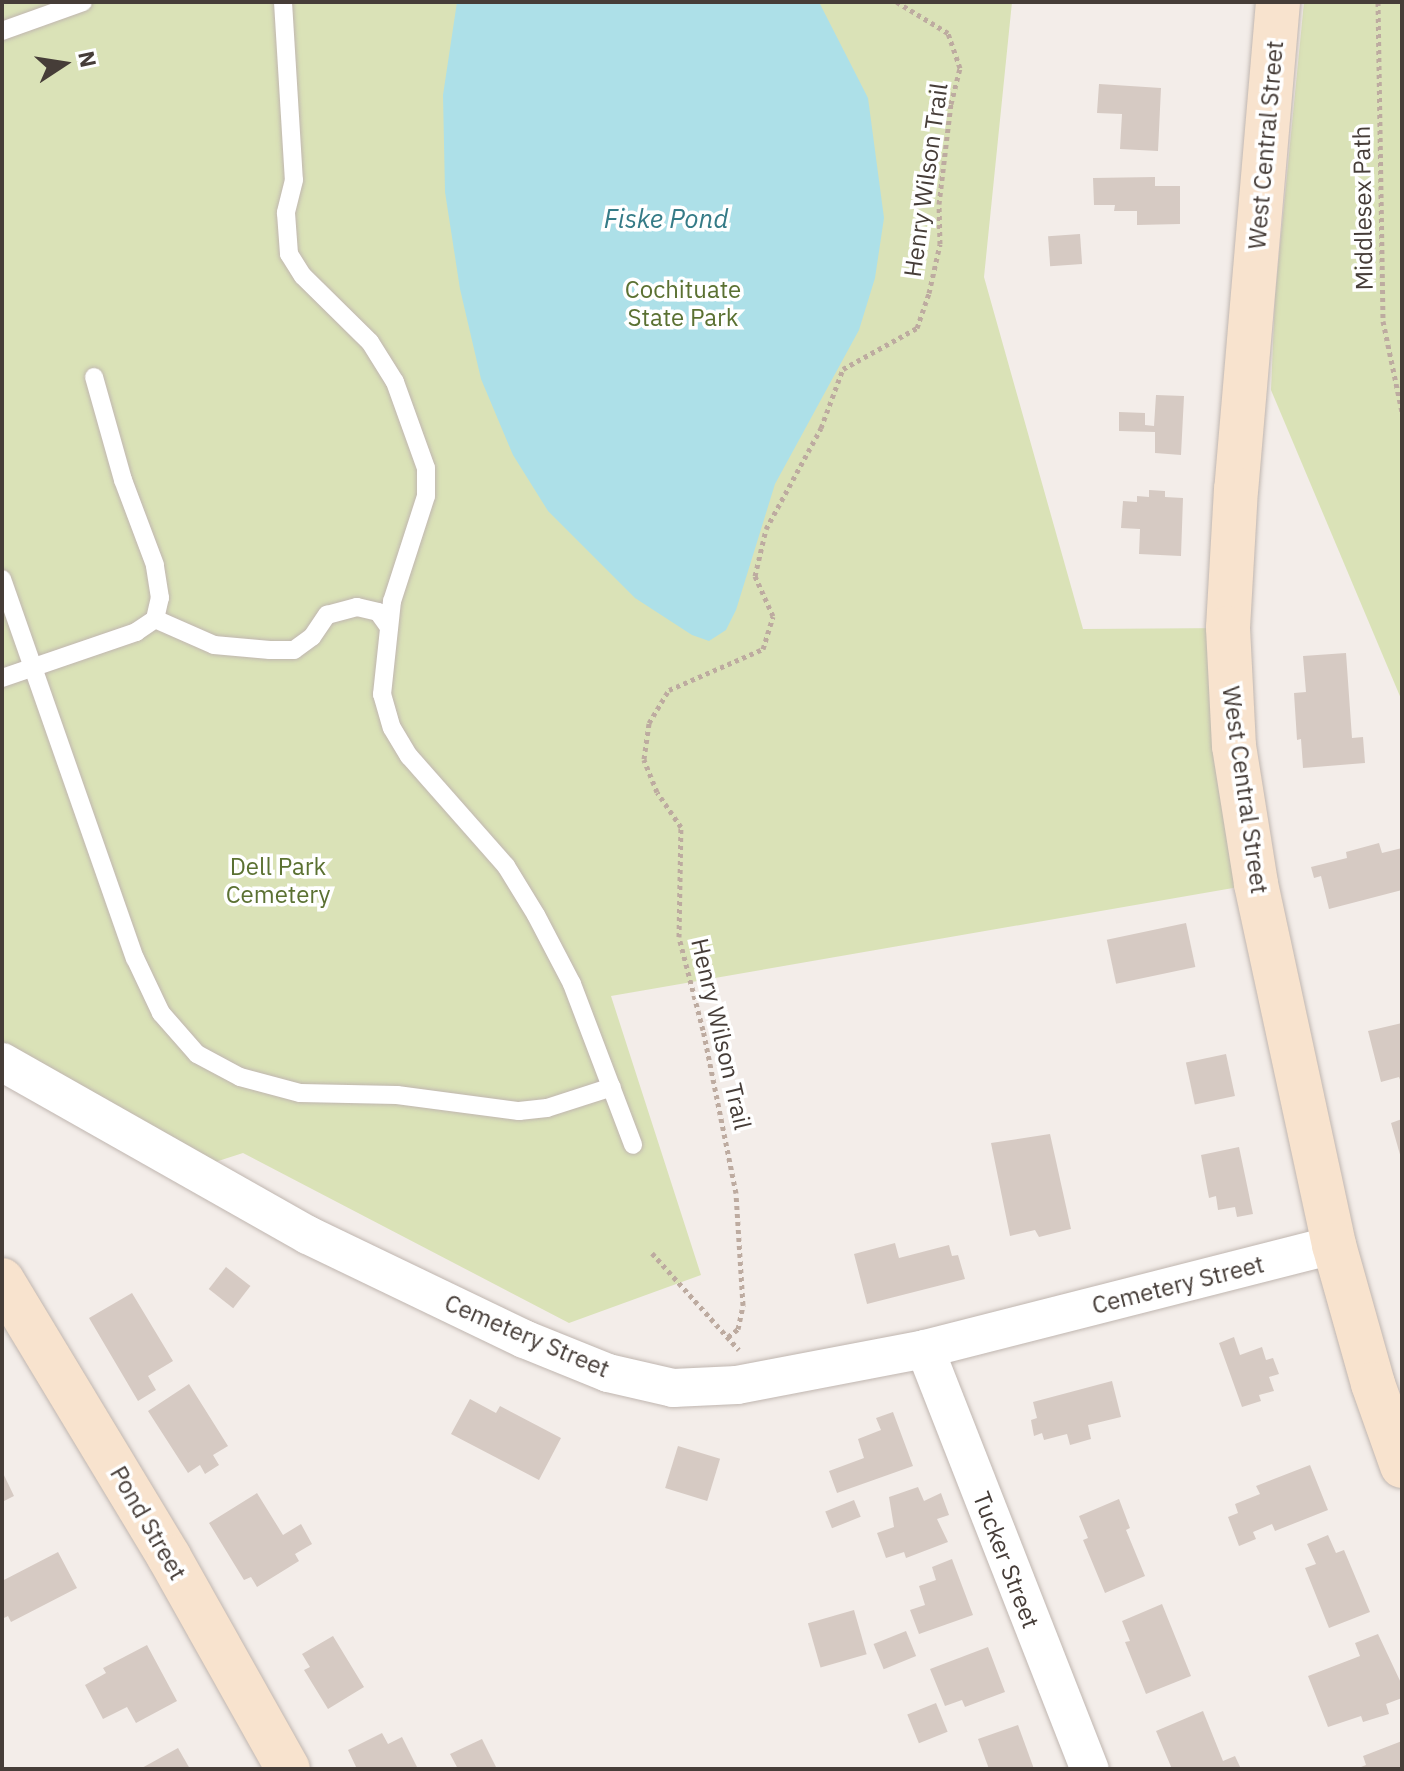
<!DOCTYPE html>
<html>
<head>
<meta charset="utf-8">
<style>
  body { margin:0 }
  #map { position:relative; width:1404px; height:1771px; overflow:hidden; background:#f3ede9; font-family:"IBM Plex Sans",sans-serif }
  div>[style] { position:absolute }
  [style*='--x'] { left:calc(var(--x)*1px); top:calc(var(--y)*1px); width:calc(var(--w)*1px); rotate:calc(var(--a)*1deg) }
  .green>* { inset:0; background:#dae2b7 }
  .water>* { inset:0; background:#ade0e8 }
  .building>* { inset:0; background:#d6cac3; transform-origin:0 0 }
  .path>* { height:5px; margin-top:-2.5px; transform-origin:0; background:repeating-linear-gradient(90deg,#bdaba0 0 4px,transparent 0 8px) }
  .roads { filter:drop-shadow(0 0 2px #c0b6b0) drop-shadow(0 0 2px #c0b6b0) }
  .lane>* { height:18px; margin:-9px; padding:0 9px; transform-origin:9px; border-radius:9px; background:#fff }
  .street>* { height:38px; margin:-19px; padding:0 19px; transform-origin:19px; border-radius:19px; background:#fff }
  .secondary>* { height:44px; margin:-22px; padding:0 22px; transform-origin:22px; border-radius:22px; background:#f8e3ce }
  span { translate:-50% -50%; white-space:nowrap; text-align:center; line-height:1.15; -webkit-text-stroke:7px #fff; paint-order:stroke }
  .street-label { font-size:24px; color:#463d38 }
  .park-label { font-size:24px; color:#5b7132 }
  .water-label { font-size:26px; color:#357b87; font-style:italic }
  .frame { position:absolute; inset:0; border:4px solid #463d38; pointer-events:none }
  .north { position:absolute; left:24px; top:24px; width:80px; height:80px; -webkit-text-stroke:6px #fff; paint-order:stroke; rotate:78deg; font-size:22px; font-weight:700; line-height:32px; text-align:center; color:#463d38 }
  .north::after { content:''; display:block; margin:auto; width:28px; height:36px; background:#463d38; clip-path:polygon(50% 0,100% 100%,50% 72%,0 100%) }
</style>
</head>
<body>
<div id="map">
  <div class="green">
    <div style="clip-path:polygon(2px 2px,1012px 2px,984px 277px,1083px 629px,1228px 628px,1256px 884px,611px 996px,701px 1275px,569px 1323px,243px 1153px,212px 1163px,2px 1043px)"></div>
    <div style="clip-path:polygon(1304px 2px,1402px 2px,1402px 701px,1271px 390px,1275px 297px)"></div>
  </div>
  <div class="water">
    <div style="clip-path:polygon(457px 2px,819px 2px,868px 98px,884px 218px,875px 278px,859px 330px,775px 484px,736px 610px,726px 630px,709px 641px,692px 635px,635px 598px,548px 511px,513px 455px,481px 379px,460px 289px,445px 192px,443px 95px)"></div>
  </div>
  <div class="building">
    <div style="clip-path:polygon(1099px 84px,1161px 88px,1158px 151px,1120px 149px,1122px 114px,1097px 113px)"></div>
    <div style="clip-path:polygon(1155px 177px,1155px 186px,1180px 186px,1180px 224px,1137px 225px,1137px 211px,1114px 211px,1115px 205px,1094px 205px,1093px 178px)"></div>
    <div style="left:1080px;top:234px;width:30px;height:32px;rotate:86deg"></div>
    <div style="clip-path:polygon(1156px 395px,1184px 396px,1181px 455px,1155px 453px,1155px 432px,1119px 431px,1119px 412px,1145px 413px,1145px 425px,1154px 426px)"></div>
    <div style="clip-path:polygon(1149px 490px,1165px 491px,1165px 497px,1183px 498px,1181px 556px,1139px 554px,1140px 529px,1121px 528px,1123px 501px,1137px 502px,1137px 496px,1149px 497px)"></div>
    <div style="clip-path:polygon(1346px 653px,1352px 738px,1363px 737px,1365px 763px,1303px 768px,1301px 739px,1297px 740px,1294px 693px,1306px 692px,1303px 656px)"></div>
    <div style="clip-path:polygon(1379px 843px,1382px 853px,1402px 848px,1402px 890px,1329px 909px,1321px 876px,1314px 878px,1311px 867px,1347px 858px,1346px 852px)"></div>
    <div style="left:1186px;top:923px;width:45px;height:81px;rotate:78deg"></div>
    <div style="clip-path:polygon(1402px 1023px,1402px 1085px,1399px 1077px,1381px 1082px,1368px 1031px)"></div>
    <div style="left:1226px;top:1054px;width:43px;height:41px;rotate:78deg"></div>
    <div style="clip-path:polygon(1402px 1119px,1402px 1158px,1401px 1158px,1391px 1123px)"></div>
    <div style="clip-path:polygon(1050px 1134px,1071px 1229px,1039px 1237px,1035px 1230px,1010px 1236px,991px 1143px)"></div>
    <div style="clip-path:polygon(1239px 1147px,1253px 1214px,1237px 1217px,1235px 1207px,1218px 1210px,1216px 1196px,1209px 1198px,1201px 1155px)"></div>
    <div style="clip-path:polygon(895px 1243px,899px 1258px,949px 1245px,952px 1256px,958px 1255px,965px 1279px,867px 1304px,854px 1254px)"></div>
    <div style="left:226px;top:1267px;width:31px;height:28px;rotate:38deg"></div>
    <div style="clip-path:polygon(132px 1293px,173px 1361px,148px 1376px,156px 1390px,138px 1401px,89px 1318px)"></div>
    <div style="clip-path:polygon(1234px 1337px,1240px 1355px,1262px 1347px,1266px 1360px,1273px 1358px,1279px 1374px,1269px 1377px,1274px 1391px,1259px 1395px,1261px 1401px,1242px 1407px,1219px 1343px)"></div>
    <div style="clip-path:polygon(1112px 1381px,1121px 1417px,1088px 1425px,1091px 1439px,1070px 1445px,1067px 1434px,1044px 1440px,1042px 1433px,1034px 1436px,1031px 1420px,1037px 1418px,1033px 1402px)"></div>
    <div style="clip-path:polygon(189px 1384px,228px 1446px,213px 1455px,219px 1465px,205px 1474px,200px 1465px,188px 1473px,148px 1411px)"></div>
    <div style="clip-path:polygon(470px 1399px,496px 1413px,500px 1406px,561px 1438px,539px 1480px,451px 1434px)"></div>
    <div style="clip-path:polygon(893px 1412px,913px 1466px,837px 1493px,829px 1471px,864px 1458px,858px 1439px,881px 1430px,876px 1418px)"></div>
    <div style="left:678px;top:1446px;width:44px;height:44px;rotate:17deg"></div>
    <div style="clip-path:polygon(1310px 1465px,1328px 1510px,1275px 1531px,1272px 1524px,1253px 1532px,1256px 1539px,1239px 1546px,1228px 1517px,1238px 1513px,1235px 1504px,1260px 1494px,1256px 1486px)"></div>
    <div style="clip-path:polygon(2px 1471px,14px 1496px,2px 1502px)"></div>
    <div style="clip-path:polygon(918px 1487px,924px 1501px,941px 1493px,949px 1515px,937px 1519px,948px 1542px,906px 1558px,904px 1552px,886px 1558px,877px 1533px,894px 1527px,889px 1497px)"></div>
    <div style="clip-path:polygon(257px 1493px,283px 1535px,301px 1524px,312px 1544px,295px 1554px,299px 1561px,257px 1587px,251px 1577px,244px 1580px,209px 1523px)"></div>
    <div style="clip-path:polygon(1119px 1499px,1130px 1528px,1126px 1530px,1145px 1576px,1105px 1593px,1083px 1540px,1088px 1538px,1079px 1516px)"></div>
    <div style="left:854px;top:1500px;width:18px;height:31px;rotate:68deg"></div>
    <div style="clip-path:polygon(1328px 1535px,1336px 1553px,1344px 1550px,1370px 1612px,1329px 1628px,1305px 1568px,1316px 1564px,1307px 1544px)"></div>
    <div style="clip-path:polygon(58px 1552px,77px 1588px,11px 1622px,8px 1616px,2px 1619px,2px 1581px)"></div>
    <div style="clip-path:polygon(952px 1559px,973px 1615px,919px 1634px,910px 1610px,925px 1605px,919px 1586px,936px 1580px,932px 1567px)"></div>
    <div style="clip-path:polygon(1162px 1604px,1191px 1676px,1146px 1694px,1125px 1642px,1130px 1641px,1122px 1621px)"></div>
    <div style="left:854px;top:1610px;width:46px;height:48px;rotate:74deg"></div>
    <div style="left:906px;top:1631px;width:27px;height:35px;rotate:68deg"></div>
    <div style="clip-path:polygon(1378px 1634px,1402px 1685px,1402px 1698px,1386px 1704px,1389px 1714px,1363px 1722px,1361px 1716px,1328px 1727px,1308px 1676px,1360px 1656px,1355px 1643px)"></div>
    <div style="clip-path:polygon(333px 1636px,364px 1687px,328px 1709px,304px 1670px,310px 1667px,302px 1654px)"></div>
    <div style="clip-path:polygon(147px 1645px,177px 1701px,136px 1723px,127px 1707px,103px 1719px,85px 1685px,106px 1673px,103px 1668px)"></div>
    <div style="clip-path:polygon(988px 1647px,1005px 1692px,965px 1707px,962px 1700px,945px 1706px,930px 1669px)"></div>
    <div style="left:936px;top:1703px;width:31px;height:31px;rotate:68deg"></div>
    <div style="clip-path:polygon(1203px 1711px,1223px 1761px,1235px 1756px,1241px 1769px,1172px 1769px,1156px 1731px)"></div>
    <div style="clip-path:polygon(1018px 1725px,1034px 1769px,989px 1769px,978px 1739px)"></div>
    <div style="clip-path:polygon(382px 1733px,388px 1744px,402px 1737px,418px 1769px,357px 1769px,348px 1750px)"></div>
    <div style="clip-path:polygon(482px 1739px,497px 1769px,458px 1769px,450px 1754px)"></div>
    <div style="clip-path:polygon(1402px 1741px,1402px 1769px,1356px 1769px,1366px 1765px,1363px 1756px)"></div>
    <div style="clip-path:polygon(178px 1748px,190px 1769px,140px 1769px)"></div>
  </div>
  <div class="path">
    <div style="--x:1378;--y:2;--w:319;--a:89.1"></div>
    <div style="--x:1383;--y:321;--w:93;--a:78.2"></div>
    <div style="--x:652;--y:1253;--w:130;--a:48.1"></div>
    <div style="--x:728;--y:1337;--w:13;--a:-39"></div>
    <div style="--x:738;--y:1329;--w:25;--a:-78"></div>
    <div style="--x:743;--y:1305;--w:112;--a:-93.6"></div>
    <div style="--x:736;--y:1193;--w:166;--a:-101.4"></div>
    <div style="--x:703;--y:1030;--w:96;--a:-104.5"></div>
    <div style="--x:679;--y:937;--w:110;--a:-89"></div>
    <div style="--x:681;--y:827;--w:42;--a:-124.4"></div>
    <div style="--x:657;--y:792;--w:35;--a:-112"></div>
    <div style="--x:644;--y:759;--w:36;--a:-82"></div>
    <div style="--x:649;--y:723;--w:39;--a:-59"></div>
    <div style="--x:669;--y:690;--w:103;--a:-23.6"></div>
    <div style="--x:763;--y:649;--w:34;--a:-73"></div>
    <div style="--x:773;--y:616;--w:44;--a:-114.2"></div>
    <div style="--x:755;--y:576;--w:48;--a:-76.8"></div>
    <div style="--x:766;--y:529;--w:115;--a:-61.4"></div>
    <div style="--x:821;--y:428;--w:63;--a:-69.6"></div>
    <div style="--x:843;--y:369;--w:85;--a:-29"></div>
    <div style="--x:917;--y:328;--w:37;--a:-71"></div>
    <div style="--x:929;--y:293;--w:50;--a:-77.3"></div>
    <div style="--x:940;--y:244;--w:40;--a:-91.4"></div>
    <div style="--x:939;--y:204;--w:101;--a:-83.2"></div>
    <div style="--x:951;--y:104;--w:37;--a:-76"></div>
    <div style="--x:960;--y:68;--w:37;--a:-109"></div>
    <div style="--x:948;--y:33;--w:60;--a:-148.7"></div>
  </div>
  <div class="roads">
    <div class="lane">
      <div style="--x:283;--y:2;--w:178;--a:86.5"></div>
      <div style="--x:294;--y:180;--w:34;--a:104"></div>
      <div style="--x:286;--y:213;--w:41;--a:85.8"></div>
      <div style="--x:289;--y:254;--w:26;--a:58"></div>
      <div style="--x:303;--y:276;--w:94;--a:44.6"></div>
      <div style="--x:370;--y:342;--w:47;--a:58"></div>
      <div style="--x:395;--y:382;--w:91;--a:70.2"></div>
      <div style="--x:426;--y:468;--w:28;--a:90"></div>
      <div style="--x:426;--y:496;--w:110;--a:107.9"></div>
      <div style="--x:392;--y:601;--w:94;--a:96.1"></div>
      <div style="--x:382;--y:694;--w:35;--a:74"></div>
      <div style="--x:392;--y:728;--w:33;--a:59"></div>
      <div style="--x:409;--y:756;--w:147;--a:48.6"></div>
      <div style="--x:506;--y:866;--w:57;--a:58.5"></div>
      <div style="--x:536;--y:915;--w:78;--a:62.4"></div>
      <div style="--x:572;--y:984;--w:172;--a:69.2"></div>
      <div style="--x:2;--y:31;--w:86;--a:-19.7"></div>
      <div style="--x:2;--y:579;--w:402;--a:70.7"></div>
      <div style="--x:135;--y:958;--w:61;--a:64.7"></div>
      <div style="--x:161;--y:1013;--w:55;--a:48.7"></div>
      <div style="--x:197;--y:1054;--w:49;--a:28.1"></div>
      <div style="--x:240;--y:1077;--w:62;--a:14.9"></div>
      <div style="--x:300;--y:1093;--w:97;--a:1.2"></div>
      <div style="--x:397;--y:1095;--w:123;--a:7.5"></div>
      <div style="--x:519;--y:1111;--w:28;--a:-6"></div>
      <div style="--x:547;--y:1108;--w:68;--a:-17.9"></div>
      <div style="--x:155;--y:619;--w:64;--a:23.8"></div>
      <div style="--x:214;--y:645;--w:56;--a:5.1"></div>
      <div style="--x:270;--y:650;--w:24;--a:0"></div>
      <div style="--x:294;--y:650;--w:22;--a:-36"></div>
      <div style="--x:312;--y:637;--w:27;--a:-56"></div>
      <div style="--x:327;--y:615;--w:31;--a:-15"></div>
      <div style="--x:357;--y:607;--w:22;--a:13"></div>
      <div style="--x:378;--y:612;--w:19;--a:54"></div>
      <div style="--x:2;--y:678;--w:142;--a:-18.9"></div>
      <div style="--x:136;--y:632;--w:23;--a:-34"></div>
      <div style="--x:155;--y:619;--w:22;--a:-77"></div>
      <div style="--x:160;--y:598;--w:33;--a:-99"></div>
      <div style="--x:155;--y:565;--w:91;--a:-110.6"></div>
      <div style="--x:123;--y:480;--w:107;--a:-105.7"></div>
    </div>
    <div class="street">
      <div style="--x:2;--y:1062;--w:352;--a:29.5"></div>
      <div style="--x:308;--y:1235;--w:240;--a:25.7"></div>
      <div style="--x:524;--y:1339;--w:91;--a:22"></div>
      <div style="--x:608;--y:1373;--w:67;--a:13"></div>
      <div style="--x:673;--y:1388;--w:64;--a:-2.7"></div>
      <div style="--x:737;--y:1385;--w:191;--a:-10.8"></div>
      <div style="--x:925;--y:1349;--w:422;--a:-14.3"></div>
      <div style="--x:925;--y:1349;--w:451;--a:68.6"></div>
    </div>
    <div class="secondary">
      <div style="--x:1278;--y:2;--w:489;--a:94.9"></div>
      <div style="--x:1236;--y:489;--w:139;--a:93.3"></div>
      <div style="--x:1228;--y:628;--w:118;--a:87.1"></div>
      <div style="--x:1234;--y:746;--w:140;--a:80.9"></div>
      <div style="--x:1256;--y:884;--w:369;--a:77.8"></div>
      <div style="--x:1334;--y:1245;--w:144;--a:74.3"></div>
      <div style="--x:1373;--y:1384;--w:87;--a:70.5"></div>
      <div style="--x:2;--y:1280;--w:323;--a:58.9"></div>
      <div style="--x:169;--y:1557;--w:243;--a:60.7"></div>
    </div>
  </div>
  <div class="street-label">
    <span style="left:1266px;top:145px;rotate:-85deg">West Central Street</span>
    <span style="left:926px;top:180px;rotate:-82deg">Henry Wilson Trail</span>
    <span style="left:1363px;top:208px;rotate:-91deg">Middlesex Path</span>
    <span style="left:1245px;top:790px;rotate:82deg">West Central Street</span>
    <span style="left:721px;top:1034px;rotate:77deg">Henry Wilson Trail</span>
    <span style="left:1178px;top:1285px;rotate:-14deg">Cemetery Street</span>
    <span style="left:527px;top:1336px;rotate:23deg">Cemetery Street</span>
    <span style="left:148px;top:1523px;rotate:60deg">Pond Street</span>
    <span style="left:1006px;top:1560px;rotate:69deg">Tucker Street</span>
  </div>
  <div class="park-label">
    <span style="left:683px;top:304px">Cochituate<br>State Park</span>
    <span style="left:278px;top:881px">Dell Park<br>Cemetery</span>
  </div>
  <div class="water-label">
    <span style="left:666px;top:219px">Fiske Pond</span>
  </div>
  <div class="frame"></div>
  <div class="north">N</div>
</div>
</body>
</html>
